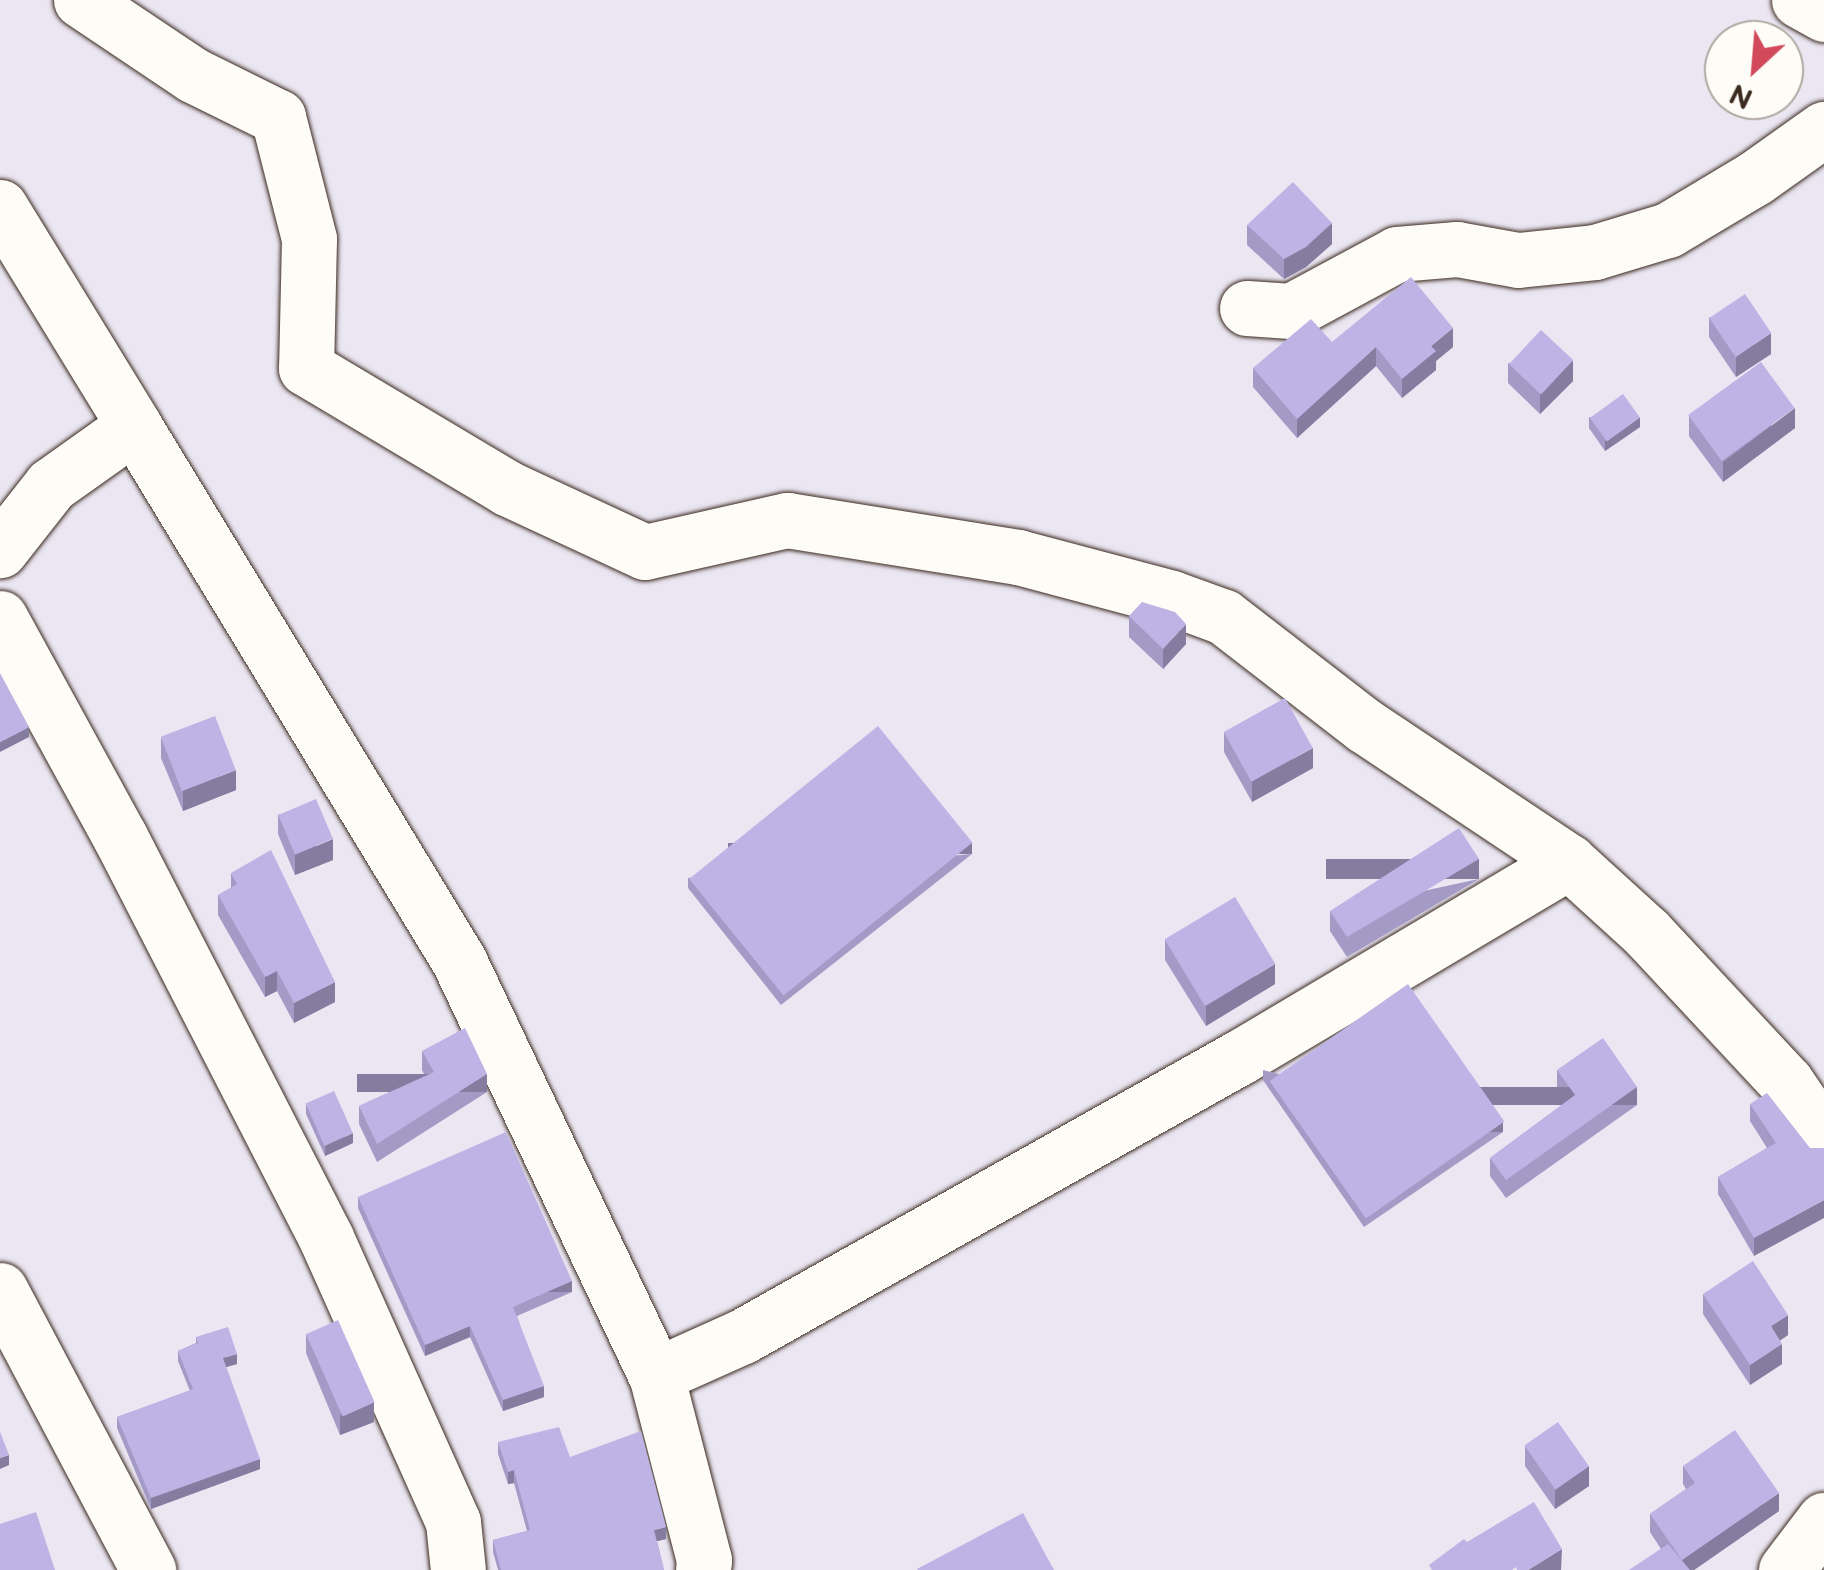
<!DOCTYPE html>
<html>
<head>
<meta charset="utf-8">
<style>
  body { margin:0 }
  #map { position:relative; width:1824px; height:1570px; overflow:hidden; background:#eae6f2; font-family:"Balsamiq Sans",sans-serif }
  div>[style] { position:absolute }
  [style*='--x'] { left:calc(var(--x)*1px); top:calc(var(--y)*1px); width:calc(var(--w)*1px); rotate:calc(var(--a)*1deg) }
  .roads { filter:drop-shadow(0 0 2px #3b2a1e) drop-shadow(0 0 2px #3b2a1e) }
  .minor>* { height:55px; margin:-27.5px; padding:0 27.5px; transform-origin:27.5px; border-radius:27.5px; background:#fdfcf7 }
  .wall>* { inset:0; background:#a39ac5 }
  .shaded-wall>* { inset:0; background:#857da0; transform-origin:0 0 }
  .building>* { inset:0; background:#beb3e5; transform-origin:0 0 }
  span { translate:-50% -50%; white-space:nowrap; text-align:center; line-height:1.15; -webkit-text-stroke:8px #fdfcf7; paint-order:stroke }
  .north { position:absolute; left:1704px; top:20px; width:100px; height:100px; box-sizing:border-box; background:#fdfcf7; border:2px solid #afa8a0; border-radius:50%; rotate:206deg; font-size:28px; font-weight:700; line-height:40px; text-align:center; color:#3b2a1e }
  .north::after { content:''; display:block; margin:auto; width:35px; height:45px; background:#d1495b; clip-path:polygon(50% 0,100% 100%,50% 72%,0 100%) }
</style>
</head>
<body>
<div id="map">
  <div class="roads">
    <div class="minor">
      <div style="--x:81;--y:0;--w:135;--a:33.8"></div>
      <div style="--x:193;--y:75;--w:95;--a:26.3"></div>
      <div style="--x:278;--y:117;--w:126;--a:75.7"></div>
      <div style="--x:309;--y:239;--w:129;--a:91.3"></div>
      <div style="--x:306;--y:368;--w:234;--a:30.8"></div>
      <div style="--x:507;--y:488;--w:152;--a:24.9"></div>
      <div style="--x:645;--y:552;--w:146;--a:-12.7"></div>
      <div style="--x:787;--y:520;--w:234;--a:9.1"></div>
      <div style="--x:1018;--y:557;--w:159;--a:14.9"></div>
      <div style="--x:1172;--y:598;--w:55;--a:20.1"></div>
      <div style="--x:1224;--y:617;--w:178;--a:37.7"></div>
      <div style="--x:1365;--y:726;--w:245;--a:33.7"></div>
      <div style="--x:1569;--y:862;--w:104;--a:42.3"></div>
      <div style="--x:1646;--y:932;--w:205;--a:47"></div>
      <div style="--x:1786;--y:1082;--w:68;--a:55.8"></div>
      <div style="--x:1799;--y:0;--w:29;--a:29"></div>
      <div style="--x:0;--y:207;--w:257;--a:58.5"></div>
      <div style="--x:134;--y:426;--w:102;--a:144.6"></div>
      <div style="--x:51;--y:485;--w:83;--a:128.1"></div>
      <div style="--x:1247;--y:308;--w:44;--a:3.9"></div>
      <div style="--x:1291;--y:311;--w:120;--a:-28.3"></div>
      <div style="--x:1397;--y:254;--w:60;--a:-4.8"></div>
      <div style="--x:1457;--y:249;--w:62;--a:10.2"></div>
      <div style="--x:1518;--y:260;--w:77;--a:-5.9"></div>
      <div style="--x:1595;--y:252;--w:76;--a:-16.8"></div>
      <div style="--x:1668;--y:230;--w:101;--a:-30.9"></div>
      <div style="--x:1755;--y:178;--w:85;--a:-35.4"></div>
      <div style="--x:134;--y:426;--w:626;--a:58.72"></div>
      <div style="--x:459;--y:961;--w:458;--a:64.6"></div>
      <div style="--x:0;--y:618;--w:250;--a:61.3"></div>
      <div style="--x:120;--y:837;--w:451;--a:62.8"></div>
      <div style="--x:326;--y:1238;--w:311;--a:65.9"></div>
      <div style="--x:453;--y:1522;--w:48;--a:84.1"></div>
      <div style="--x:0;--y:1290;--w:317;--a:62.1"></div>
      <div style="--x:703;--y:1570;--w:10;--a:-84"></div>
      <div style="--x:704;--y:1560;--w:191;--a:-104.5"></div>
      <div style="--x:656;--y:1375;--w:95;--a:-24.1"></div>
      <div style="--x:743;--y:1336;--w:570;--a:-29.31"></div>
      <div style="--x:1240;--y:1057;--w:382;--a:-30.7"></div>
      <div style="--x:1786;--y:1570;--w:63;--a:-52.8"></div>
    </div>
  </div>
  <div class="wall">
    <div style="clip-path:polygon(1247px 225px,1332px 244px,1306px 267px,1284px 279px,1247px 245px)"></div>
    <div style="clip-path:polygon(1709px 317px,1771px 354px,1736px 377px,1709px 337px)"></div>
    <div style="clip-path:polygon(1332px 342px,1453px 347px,1436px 361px,1436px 370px,1402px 398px,1376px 366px,1297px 438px,1253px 387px,1253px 368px)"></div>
    <div style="clip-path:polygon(1508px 363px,1573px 381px,1540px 414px,1508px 383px)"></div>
    <div style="clip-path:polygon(1689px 416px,1795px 428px,1723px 482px,1689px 436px)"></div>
    <div style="clip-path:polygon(1589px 417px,1640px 427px,1605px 451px,1589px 428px)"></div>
    <div style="clip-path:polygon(1129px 616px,1186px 644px,1163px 669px,1129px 637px)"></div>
    <div style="clip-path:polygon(1224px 732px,1313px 768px,1252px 802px,1224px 752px)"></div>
    <div style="clip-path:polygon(161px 738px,236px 790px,183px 811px,161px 758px)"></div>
    <div style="clip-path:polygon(278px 814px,333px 860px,295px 875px,278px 834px)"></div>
    <div style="clip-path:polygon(972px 854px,781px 1005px,688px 888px,688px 878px)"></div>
    <div style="clip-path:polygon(231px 873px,335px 1002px,294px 1023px,277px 991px,265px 997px,218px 915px,218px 895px,231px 888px)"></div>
    <div style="clip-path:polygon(1479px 879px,1347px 957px,1330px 931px,1330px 911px)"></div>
    <div style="clip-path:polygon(1165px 939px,1275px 984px,1206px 1026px,1165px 960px)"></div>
    <div style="clip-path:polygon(422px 1051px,487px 1092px,377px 1162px,359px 1124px,359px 1106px,425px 1076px,422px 1070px)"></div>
    <div style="clip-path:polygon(1263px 1070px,1503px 1132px,1364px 1227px,1263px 1080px)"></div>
    <div style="clip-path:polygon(1557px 1070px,1637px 1105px,1506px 1198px,1490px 1176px,1490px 1158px,1566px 1102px,1557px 1089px)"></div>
    <div style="clip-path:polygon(306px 1104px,353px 1143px,325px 1156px,306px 1114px)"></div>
    <div style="clip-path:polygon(1750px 1104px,1810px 1148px,1754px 1256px,1718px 1194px,1718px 1177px,1767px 1148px,1750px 1121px)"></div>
    <div style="clip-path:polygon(358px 1197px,572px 1292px,517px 1316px,544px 1397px,503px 1411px,470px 1337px,425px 1356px,358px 1208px)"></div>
    <div style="clip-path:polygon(1703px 1294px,1788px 1335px,1780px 1340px,1782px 1364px,1750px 1385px,1703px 1314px)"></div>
    <div style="clip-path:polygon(306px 1333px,374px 1422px,340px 1435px,306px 1353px)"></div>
    <div style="clip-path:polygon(196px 1337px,237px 1364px,226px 1367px,260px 1469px,151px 1509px,117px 1428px,117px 1417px,190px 1391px,178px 1361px,178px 1351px,196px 1343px)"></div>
    <div style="clip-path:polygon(498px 1442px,570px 1457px,666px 1539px,657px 1541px,664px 1570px,498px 1570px,493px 1552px,493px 1540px,527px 1531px,514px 1483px,508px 1484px,498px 1454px)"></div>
    <div style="clip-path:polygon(1525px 1446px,1589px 1486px,1555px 1509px,1525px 1466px)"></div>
    <div style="clip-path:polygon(1683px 1466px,1779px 1511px,1694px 1570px,1661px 1549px,1650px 1532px,1650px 1514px,1686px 1489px,1683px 1484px)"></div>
  </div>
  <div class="shaded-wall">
    <div style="clip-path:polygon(1332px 223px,1332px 244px,1306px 267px,1284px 279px,1284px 259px)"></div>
    <div style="clip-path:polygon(1453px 328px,1453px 347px,1436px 361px,1436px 370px,1402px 398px,1402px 379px,1431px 346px)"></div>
    <div style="clip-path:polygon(1771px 333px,1771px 354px,1736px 377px,1736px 357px)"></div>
    <div style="clip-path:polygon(1376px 347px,1376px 366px,1297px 438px,1297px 419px)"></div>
    <div style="clip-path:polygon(1573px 360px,1573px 381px,1540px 414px,1540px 394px)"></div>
    <div style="clip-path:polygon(1795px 408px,1795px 428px,1723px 482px,1723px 462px)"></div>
    <div style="clip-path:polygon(1640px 417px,1640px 427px,1605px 451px,1605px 441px)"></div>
    <div style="clip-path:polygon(1186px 624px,1186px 644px,1163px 669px,1163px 649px)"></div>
    <div style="clip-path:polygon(29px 727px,29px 737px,0 752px,0 742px)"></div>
    <div style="clip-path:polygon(1313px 748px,1313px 768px,1252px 802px,1252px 781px)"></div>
    <div style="clip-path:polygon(236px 770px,236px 790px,183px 811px,183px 791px)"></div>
    <div style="clip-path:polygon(333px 839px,333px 860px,295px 875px,295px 855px)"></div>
    <div style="left:972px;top:843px;width:11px;height:244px;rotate:90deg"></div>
    <div style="left:1479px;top:859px;width:20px;height:153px;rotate:90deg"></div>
    <div style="clip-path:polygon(1275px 964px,1275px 984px,1206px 1026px,1206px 1006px)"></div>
    <div style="clip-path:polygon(277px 971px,277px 991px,265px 997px,265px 977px)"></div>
    <div style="clip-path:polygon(335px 982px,335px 1002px,294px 1023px,294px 1003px)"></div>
    <div style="left:487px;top:1074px;width:18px;height:130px;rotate:90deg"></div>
    <div style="left:1637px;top:1087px;width:18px;height:161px;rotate:90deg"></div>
    <div style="left:1503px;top:1122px;width:10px;height:168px;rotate:90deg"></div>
    <div style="clip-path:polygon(353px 1133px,353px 1143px,325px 1156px,325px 1146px)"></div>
    <div style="clip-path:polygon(1824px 1200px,1824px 1218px,1754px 1256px,1754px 1238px)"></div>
    <div style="left:572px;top:1281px;width:11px;height:64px;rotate:90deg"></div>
    <div style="clip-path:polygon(1788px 1315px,1788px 1335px,1771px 1347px,1771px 1326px)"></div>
    <div style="clip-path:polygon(470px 1326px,470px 1337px,425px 1356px,425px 1345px)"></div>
    <div style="clip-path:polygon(1782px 1344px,1782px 1364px,1750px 1385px,1750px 1365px)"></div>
    <div style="clip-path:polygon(237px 1354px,237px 1364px,223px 1368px,223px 1358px)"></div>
    <div style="clip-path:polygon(544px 1386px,544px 1397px,503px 1411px,503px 1400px)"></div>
    <div style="clip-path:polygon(374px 1402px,374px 1422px,340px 1435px,340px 1415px)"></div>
    <div style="clip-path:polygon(9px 1455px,9px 1465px,0 1469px,0 1458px)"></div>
    <div style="clip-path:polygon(260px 1459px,260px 1469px,151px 1509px,151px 1498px)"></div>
    <div style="clip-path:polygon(1589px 1466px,1589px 1486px,1555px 1509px,1555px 1489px)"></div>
    <div style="clip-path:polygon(514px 1470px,514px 1483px,508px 1484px,508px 1472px)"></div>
    <div style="clip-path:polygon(1779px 1493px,1779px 1511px,1694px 1570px,1682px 1570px,1682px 1560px)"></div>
    <div style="clip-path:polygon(666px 1527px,666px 1539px,654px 1542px,654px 1530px)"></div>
    <div style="clip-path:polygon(1562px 1549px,1561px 1570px,1528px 1570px)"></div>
  </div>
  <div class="building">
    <div style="clip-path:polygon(1293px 182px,1332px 223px,1306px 247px,1284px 259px,1247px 225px)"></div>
    <div style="clip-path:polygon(1411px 277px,1453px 328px,1431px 346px,1436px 351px,1402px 379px,1376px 347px,1297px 419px,1253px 368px,1311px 319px,1332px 342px)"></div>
    <div style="left:1745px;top:294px;width:47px;height:43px;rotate:56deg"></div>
    <div style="left:1541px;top:330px;width:44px;height:47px;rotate:43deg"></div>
    <div style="left:1761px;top:362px;width:57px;height:90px;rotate:54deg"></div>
    <div style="left:1623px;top:394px;width:29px;height:41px;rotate:54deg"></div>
    <div style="clip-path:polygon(1142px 602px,1175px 612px,1186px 624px,1163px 649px,1129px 616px)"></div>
    <div style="clip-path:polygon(0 673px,29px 727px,0 742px)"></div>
    <div style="left:1285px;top:698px;width:57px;height:70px;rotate:61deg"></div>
    <div style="left:215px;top:716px;width:58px;height:58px;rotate:69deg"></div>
    <div style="left:878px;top:726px;width:150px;height:243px;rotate:51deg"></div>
    <div style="left:316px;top:799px;width:43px;height:41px;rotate:67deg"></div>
    <div style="clip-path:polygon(1459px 828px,1479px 859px,1347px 937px,1330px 911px)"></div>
    <div style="clip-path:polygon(271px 850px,335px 982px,294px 1003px,277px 971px,265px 977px,218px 895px,237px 884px,231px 873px)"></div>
    <div style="left:1235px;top:897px;width:78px;height:82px;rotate:59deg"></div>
    <div style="left:1408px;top:984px;width:168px;height:169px;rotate:55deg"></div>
    <div style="clip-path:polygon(465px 1028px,487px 1074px,377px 1144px,359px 1106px,434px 1072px,422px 1051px)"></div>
    <div style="clip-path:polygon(1603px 1038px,1637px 1087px,1506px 1180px,1490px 1158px,1575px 1095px,1557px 1070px)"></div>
    <div style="left:334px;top:1091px;width:46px;height:31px;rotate:66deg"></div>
    <div style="clip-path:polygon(1767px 1093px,1810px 1148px,1824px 1148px,1824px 1200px,1754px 1238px,1718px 1177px,1776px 1143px,1750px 1104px)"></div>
    <div style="clip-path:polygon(506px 1132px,572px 1281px,513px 1307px,544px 1386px,503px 1400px,470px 1326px,425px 1345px,358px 1197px)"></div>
    <div style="clip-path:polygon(1753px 1261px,1788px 1315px,1771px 1326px,1782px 1344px,1750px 1365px,1703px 1294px)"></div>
    <div style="left:338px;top:1320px;width:90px;height:35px;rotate:66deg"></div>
    <div style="clip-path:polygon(228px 1327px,237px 1354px,223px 1358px,260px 1459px,151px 1498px,117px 1417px,193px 1389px,178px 1351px,198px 1343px,196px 1337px)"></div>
    <div style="left:1558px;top:1422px;width:54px;height:41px;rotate:55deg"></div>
    <div style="clip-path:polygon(559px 1427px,570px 1457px,641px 1431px,666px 1527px,654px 1530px,664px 1570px,501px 1570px,493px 1540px,530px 1530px,514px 1470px,508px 1472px,498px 1442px)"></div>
    <div style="clip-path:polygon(1735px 1430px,1779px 1493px,1682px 1560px,1650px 1514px,1695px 1483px,1683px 1466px)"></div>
    <div style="clip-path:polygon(0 1432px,9px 1455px,0 1458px)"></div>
    <div style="clip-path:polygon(1534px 1502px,1562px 1549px,1528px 1570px,1517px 1570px,1516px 1567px,1512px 1570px,1432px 1570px,1429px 1565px,1464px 1539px,1467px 1542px)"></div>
    <div style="clip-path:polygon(36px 1512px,55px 1570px,0 1570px,0 1524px)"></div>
    <div style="clip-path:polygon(1023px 1513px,1054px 1570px,918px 1570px,917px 1569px)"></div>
    <div style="clip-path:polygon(1668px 1544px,1690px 1570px,1629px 1570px)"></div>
  </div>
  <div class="north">N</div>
</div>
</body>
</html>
